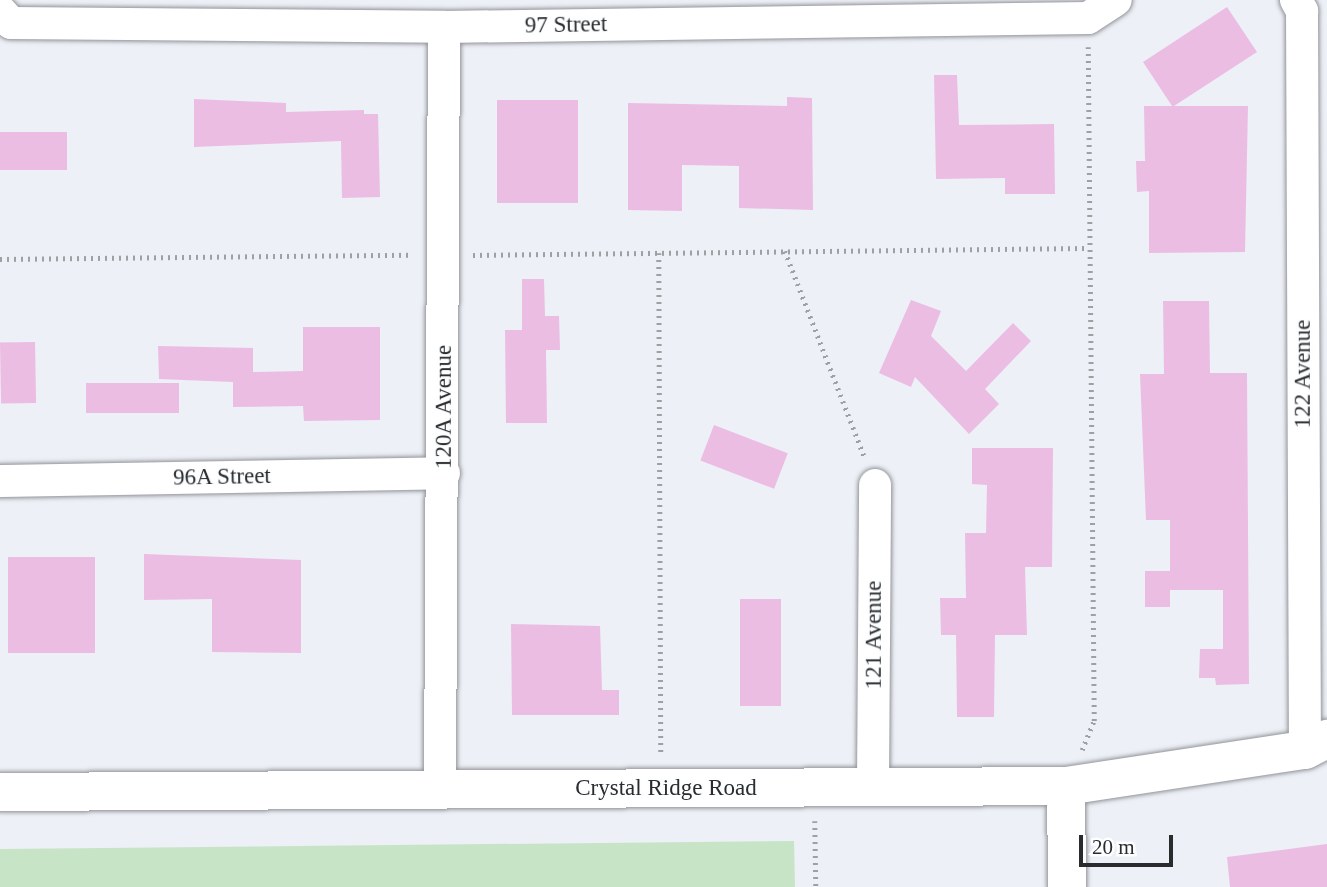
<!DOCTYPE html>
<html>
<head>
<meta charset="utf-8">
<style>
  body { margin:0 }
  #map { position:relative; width:1327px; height:887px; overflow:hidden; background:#edf0f6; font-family:"Times New Roman",serif }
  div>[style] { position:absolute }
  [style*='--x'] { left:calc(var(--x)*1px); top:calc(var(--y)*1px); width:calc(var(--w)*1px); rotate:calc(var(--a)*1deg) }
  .green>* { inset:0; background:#c8e4c7 }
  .building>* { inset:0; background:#ebbde3; transform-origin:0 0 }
  .path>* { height:4.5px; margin-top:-2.25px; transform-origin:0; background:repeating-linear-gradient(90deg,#9ea0a4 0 2px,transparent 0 7px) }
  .roads { filter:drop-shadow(0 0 2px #92949a) drop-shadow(0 0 2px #92949a) }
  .street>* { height:32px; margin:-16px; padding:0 16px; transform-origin:16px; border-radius:16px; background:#fff }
  .secondary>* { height:38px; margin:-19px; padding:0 19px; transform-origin:19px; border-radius:19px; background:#fff }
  span { translate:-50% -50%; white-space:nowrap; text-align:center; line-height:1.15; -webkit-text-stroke:5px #fdfeff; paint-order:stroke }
  .street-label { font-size:23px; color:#292b2d }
  .scale { position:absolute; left:1079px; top:835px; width:94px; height:32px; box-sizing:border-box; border:4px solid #292b2d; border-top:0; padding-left:9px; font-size:21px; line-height:24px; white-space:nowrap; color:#292b2d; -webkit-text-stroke:5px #fdfeff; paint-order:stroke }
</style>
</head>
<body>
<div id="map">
  <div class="green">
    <div style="clip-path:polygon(794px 841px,795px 887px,0 887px,0 849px)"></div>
  </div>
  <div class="building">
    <div style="clip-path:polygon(1227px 7px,1257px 52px,1174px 106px,1248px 106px,1245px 252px,1149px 253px,1149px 191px,1137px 192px,1136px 161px,1145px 161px,1144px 106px,1172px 106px,1143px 62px)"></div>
    <div style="clip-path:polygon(934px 75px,957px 75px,959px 125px,1054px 124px,1055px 194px,1005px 194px,1005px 178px,936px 179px)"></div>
    <div style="clip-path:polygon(787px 97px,812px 98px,813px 210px,739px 208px,739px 166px,682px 165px,682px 211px,628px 210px,628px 103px,787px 106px)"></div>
    <div style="clip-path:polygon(194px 99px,286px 103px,286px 112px,364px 110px,364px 114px,378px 114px,380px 197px,342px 198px,341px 141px,194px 147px)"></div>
    <div style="left:578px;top:100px;width:103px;height:81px;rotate:90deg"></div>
    <div style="left:0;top:132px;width:67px;height:38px"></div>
    <div style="clip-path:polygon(522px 279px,544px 279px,545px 316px,559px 316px,560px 350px,546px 350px,547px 423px,506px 423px,505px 330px,522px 330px)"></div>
    <div style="clip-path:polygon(911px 300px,941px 311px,931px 336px,966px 371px,1013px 323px,1031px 341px,985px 389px,999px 404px,969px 434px,915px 377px,911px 387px,879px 373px)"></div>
    <div style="clip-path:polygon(1163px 301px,1209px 301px,1210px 373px,1247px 373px,1249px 684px,1216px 685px,1215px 678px,1199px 678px,1200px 649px,1223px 649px,1223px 590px,1170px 590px,1170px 520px,1146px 520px,1140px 374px,1164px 374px)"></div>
    <div style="clip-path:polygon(303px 327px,380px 327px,380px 420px,304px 421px,303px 406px,233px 407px,233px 382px,159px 379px,158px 346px,253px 348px,253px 372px,303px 371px)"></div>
    <div style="left:35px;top:342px;width:61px;height:35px;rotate:89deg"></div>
    <div style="left:86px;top:383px;width:93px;height:30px"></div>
    <div style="left:714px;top:425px;width:79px;height:38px;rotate:21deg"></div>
    <div style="clip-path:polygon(972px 448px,1053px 448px,1052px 567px,1025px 567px,1027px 635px,995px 635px,994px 717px,957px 717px,956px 635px,941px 635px,940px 598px,966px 598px,965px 533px,986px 533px,987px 485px,972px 484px)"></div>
    <div style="clip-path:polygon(144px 554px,301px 560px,301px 653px,212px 652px,212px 599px,144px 600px)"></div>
    <div style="left:8px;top:557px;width:87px;height:96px"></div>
    <div style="left:1145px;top:571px;width:25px;height:36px"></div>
    <div style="left:740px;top:599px;width:41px;height:107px"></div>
    <div style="clip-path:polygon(511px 624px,600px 626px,602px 690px,619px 690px,619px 715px,512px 715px)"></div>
    <div style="clip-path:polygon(1327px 844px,1327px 887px,1230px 887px,1227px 857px)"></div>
  </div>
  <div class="path">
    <div style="--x:785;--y:251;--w:222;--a:68.9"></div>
    <div style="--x:659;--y:253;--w:503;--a:89.77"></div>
    <div style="--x:473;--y:255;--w:615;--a:-0.65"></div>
    <div style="--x:0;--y:259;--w:412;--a:-0.6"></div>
    <div style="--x:1082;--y:750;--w:31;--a:-68"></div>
    <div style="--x:1094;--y:721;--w:674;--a:-90.51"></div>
    <div style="--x:815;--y:821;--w:66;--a:89.1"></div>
  </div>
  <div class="roads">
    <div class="street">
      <div style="--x:1296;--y:0;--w:13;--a:61"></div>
      <div style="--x:1302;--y:11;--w:739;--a:89.77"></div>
      <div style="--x:0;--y:11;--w:16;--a:47"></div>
      <div style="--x:11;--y:23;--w:433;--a:0.5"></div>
      <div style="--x:444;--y:27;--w:644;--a:-0.8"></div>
      <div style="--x:1088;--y:18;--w:33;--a:-33"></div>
      <div style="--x:0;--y:481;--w:444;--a:-1"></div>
      <div style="--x:873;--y:786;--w:301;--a:-89.6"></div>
      <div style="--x:440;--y:788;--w:761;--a:-89.7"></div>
    </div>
    <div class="secondary">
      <div style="--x:1066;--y:786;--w:101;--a:89.4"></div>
      <div style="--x:0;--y:792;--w:1066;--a:-0.32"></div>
      <div style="--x:1066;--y:786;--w:242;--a:-8.6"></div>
      <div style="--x:1305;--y:750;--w:25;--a:-27"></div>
    </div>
  </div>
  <div class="street-label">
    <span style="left:566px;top:25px;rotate:-1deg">97 Street</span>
    <span style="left:1303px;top:374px;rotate:-90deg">122 Avenue</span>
    <span style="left:444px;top:407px;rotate:-90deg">120A Avenue</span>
    <span style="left:222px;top:477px;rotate:-1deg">96A Street</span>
    <span style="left:874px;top:635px;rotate:-90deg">121 Avenue</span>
    <span style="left:666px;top:788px">Crystal Ridge Road</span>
  </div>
  <div class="scale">20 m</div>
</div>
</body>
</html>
